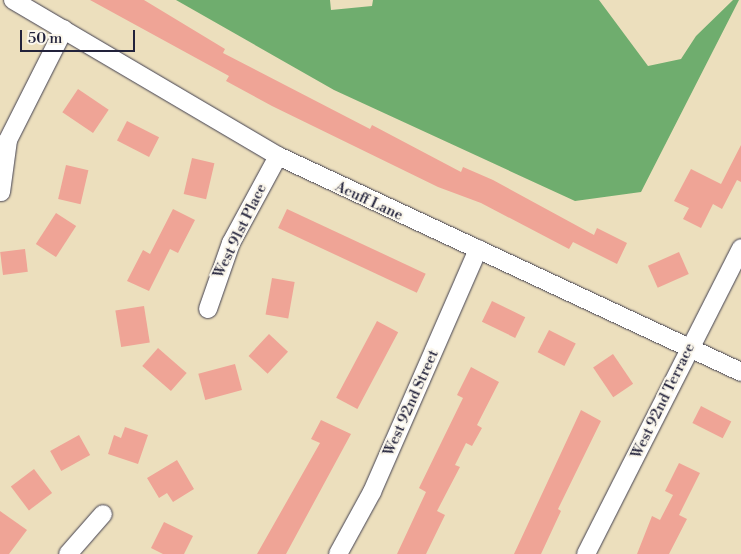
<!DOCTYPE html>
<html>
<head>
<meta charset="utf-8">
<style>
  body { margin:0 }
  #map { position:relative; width:741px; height:554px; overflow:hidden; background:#ecdfbd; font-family:"Libre Bodoni",serif }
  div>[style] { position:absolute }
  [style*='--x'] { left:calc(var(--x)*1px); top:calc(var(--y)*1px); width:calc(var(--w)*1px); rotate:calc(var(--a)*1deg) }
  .forest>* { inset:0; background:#6fad6e }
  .building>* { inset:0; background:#efa496; transform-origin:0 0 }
  .roads { filter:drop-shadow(0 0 1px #403e4e) drop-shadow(0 0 1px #403e4e) }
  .street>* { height:18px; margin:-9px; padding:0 9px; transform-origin:9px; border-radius:9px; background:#fff }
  span { translate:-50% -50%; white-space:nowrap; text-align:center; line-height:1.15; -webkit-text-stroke:4px #fbf7ec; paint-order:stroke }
  .street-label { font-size:15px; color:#22223b }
  .scale { position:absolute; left:20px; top:30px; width:115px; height:22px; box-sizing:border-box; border:2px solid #22223b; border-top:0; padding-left:6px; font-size:15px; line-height:18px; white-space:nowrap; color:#22223b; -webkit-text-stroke:4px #fbf7ec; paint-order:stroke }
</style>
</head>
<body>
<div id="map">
  <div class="forest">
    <div style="clip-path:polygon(176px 0,330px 0,331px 10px,372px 6px,373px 0,599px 0,648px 66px,681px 59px,696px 36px,733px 0,739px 0,641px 192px,575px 201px,334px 90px)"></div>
  </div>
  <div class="building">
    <div style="clip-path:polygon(90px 0,144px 0,225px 49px,223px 53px,370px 129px,372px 125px,461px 172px,463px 167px,493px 180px,594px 235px,597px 228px,627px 243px,617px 264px,573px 242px,569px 249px,481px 203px,438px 187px,272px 106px,226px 81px,229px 76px)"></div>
    <div style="left:78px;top:89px;width:37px;height:28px;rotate:34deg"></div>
    <div style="left:127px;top:121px;width:36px;height:22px;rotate:27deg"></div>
    <div style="clip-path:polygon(741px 145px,741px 182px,737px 180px,722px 209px,713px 204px,701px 228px,683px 219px,689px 208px,674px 201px,691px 169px,721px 184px)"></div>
    <div style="left:192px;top:158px;width:23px;height:37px;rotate:13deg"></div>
    <div style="left:66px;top:165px;width:23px;height:35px;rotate:13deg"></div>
    <div style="clip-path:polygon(173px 209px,195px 220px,178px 253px,170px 249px,149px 291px,127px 281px,143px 250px,150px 254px)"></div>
    <div style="left:287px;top:209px;width:153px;height:21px;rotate:25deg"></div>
    <div style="left:56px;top:213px;width:24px;height:37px;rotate:33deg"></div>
    <div style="left:25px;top:249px;width:23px;height:25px;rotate:83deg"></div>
    <div style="left:679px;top:252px;width:24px;height:34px;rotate:66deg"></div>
    <div style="left:272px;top:278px;width:23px;height:37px;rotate:10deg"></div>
    <div style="left:492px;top:301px;width:37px;height:23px;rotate:26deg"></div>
    <div style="left:144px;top:306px;width:37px;height:29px;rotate:81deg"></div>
    <div style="left:377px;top:321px;width:24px;height:87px;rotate:28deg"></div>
    <div style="left:549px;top:330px;width:30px;height:25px;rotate:27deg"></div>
    <div style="left:269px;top:334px;width:26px;height:30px;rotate:43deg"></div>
    <div style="left:158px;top:348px;width:38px;height:24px;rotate:41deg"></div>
    <div style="left:613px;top:354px;width:36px;height:24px;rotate:56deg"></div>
    <div style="left:235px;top:364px;width:27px;height:38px;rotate:75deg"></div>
    <div style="clip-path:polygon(471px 367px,499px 382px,477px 425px,482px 428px,472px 446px,466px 443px,455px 465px,460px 467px,437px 511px,445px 515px,426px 554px,397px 554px,426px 492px,419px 488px,463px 398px,457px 395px)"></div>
    <div style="left:701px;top:406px;width:34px;height:19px;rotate:27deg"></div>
    <div style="clip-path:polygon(581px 410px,601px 421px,558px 509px,561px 511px,541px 554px,514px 554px)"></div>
    <div style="clip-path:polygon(321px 420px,351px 434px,286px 554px,257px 554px,320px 443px,311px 439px)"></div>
    <div style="clip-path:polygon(125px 427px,148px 435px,138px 464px,108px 454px,114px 435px,121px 438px)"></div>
    <div style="left:79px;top:435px;width:23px;height:33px;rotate:61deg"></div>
    <div style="clip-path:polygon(177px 460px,194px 489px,173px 502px,167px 493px,159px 498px,147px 478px)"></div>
    <div style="clip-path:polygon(679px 463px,700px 473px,679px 515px,687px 519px,669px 554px,637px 554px,652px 516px,660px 520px,673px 495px,665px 491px)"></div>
    <div style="left:34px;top:469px;width:30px;height:29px;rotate:53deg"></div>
    <div style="clip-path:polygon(0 511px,27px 530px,9px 554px,0 554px)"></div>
    <div style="clip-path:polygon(164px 522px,193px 536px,184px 554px,163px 554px,151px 548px)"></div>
  </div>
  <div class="roads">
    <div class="street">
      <div style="--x:13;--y:0;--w:308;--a:30.5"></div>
      <div style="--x:278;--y:156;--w:511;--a:25.01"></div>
      <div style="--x:1;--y:192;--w:52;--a:-82.3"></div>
      <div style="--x:8;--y:140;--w:124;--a:-63.2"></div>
      <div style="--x:208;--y:309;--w:70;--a:-70.8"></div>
      <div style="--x:231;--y:243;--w:99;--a:-61.6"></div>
      <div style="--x:68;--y:554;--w:53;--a:-48.8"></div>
      <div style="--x:338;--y:554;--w:71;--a:-61.3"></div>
      <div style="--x:372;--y:492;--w:265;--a:-66.4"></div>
      <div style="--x:586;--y:554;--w:343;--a:-63.1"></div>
    </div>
  </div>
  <div class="street-label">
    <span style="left:369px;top:201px;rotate:25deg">Acuff Lane</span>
    <span style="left:240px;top:231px;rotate:-64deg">West 91st Place</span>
    <span style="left:663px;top:401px;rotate:-64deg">West 92nd Terrace</span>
    <span style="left:411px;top:403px;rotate:-66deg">West 92nd Street</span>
  </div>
  <div class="scale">50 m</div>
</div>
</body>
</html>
